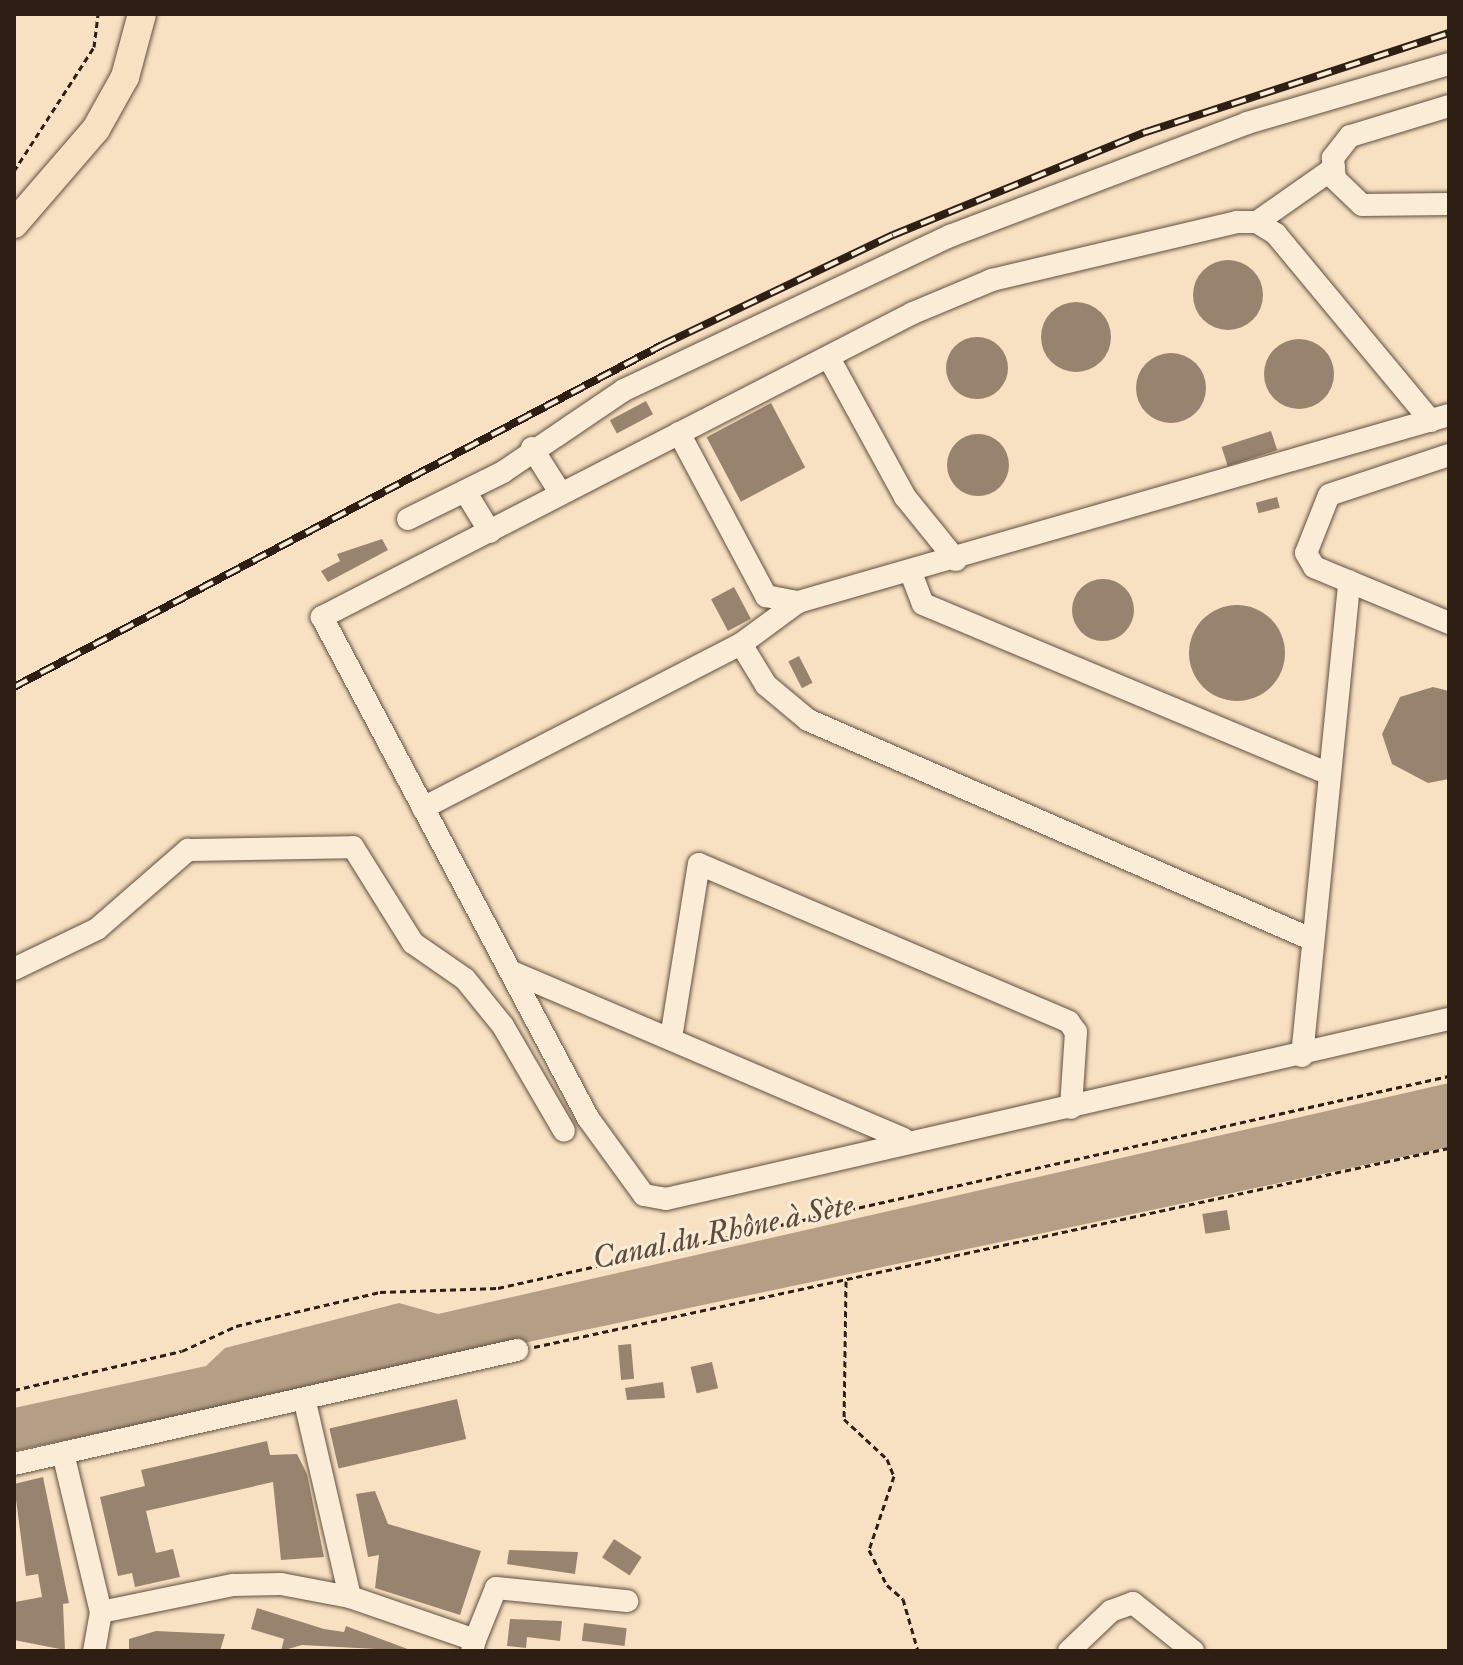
<!DOCTYPE html>
<html>
<head>
<meta charset="utf-8">
<style>
  body { margin:0 }
  #map { position:relative; width:1463px; height:1665px; overflow:hidden; background:#f8e1c2; font-family:"IM FELL Double Pica",serif }
  div>[style] { position:absolute }
  [style*='--x'] { left:calc(var(--x)*1px); top:calc(var(--y)*1px); width:calc(var(--w)*1px); rotate:calc(var(--a)*1deg) }
  .water>* { inset:0; background:#b49f86 }
  .building>* { inset:0; background:#98836e; transform-origin:0 0 }
  .round { border-radius:50% }
  .path>* { height:3px; margin-top:-1.5px; transform-origin:0; background:repeating-linear-gradient(90deg,#2f1e13 0 6px,transparent 0 10px) }
  .roads { filter:drop-shadow(0 0 2px #614f3f) drop-shadow(0 0 2px #614f3f) }
  .minor>* { height:22px; margin:-11px; padding:0 11px; transform-origin:11px; border-radius:11px; background:#faecd7 }
  .major>* { height:28px; margin:-14px; padding:0 14px; transform-origin:14px; border-radius:14px; background:#f8e1c2 }
  .rail>* { height:8px; margin-top:-4px; transform-origin:0; background:repeating-linear-gradient(90deg,#faecd7 0 15px,#2f1e13 0 30px); box-sizing:border-box; border-block:2px solid #2f1e13 }
  span { translate:-50% -50%; white-space:nowrap; text-align:center; line-height:1.15; -webkit-text-stroke:6px #faecd7; paint-order:stroke }
  .water-label { font-size:32px; color:#5e4b3b; font-style:italic }
  .frame { position:absolute; inset:0; border:16px solid #2f1e13; pointer-events:none }
</style>
</head>
<body>
<div id="map">
  <div class="water">
    <div style="clip-path:polygon(1449px 1083px,1449px 1147px,14px 1451px,14px 1408px,206px 1366px,225px 1348px,399px 1303px,438px 1314px)"></div>
  </div>
  <div class="building">
    <div class="round" style="left:1193px;top:260px;width:70px;height:70px"></div>
    <div class="round" style="left:1041px;top:302px;width:70px;height:70px"></div>
    <div class="round" style="left:946px;top:337px;width:62px;height:62px"></div>
    <div class="round" style="left:1264px;top:339px;width:70px;height:70px"></div>
    <div class="round" style="left:1136px;top:353px;width:70px;height:70px"></div>
    <div style="left:646px;top:401px;width:15px;height:41px;rotate:62deg"></div>
    <div style="left:771px;top:403px;width:73px;height:73px;rotate:62deg"></div>
    <div style="left:1271px;top:431px;width:20px;height:52px;rotate:72deg"></div>
    <div class="round" style="left:947px;top:434px;width:62px;height:62px"></div>
    <div style="left:1277px;top:497px;width:11px;height:22px;rotate:75deg"></div>
    <div style="clip-path:polygon(382px 539px,388px 550px,328px 582px,321px 571px,340px 561px,337px 554px)"></div>
    <div class="round" style="left:1072px;top:579px;width:62px;height:62px"></div>
    <div style="left:734px;top:587px;width:36px;height:26px;rotate:62deg"></div>
    <div class="round" style="left:1189px;top:605px;width:96px;height:96px"></div>
    <div style="left:799px;top:656px;width:30px;height:12px;rotate:63deg"></div>
    <div style="clip-path:polygon(1433px 687px,1449px 691px,1449px 779px,1428px 783px,1392px 764px,1382px 734px,1400px 697px)"></div>
    <div style="left:1227px;top:1210px;width:20px;height:25px;rotate:81deg"></div>
    <div style="left:631px;top:1344px;width:35px;height:13px;rotate:85deg"></div>
    <div style="left:712px;top:1362px;width:27px;height:22px;rotate:77deg"></div>
    <div style="clip-path:polygon(663px 1382px,665px 1398px,627px 1400px,625px 1388px)"></div>
    <div style="left:457px;top:1399px;width:41px;height:131px;rotate:77deg"></div>
    <div style="clip-path:polygon(267px 1441px,270px 1455px,297px 1454px,307px 1474px,324px 1557px,281px 1560px,273px 1482px,146px 1511px,156px 1553px,173px 1549px,180px 1577px,135px 1587px,132px 1573px,118px 1576px,100px 1497px,145px 1486px,141px 1470px)"></div>
    <div style="clip-path:polygon(43px 1477px,69px 1603px,63px 1604px,65px 1650px,14px 1640px,15px 1602px,42px 1597px,38px 1574px,26px 1576px,14px 1484px)"></div>
    <div style="clip-path:polygon(375px 1491px,388px 1524px,481px 1551px,460px 1615px,375px 1588px,379px 1555px,368px 1557px,356px 1494px)"></div>
    <div style="left:614px;top:1539px;width:33px;height:22px;rotate:33deg"></div>
    <div style="clip-path:polygon(509px 1550px,578px 1552px,575px 1574px,507px 1564px)"></div>
    <div style="clip-path:polygon(257px 1608px,324px 1629px,344px 1632px,346px 1626px,413px 1651px,302px 1645px,281px 1651px,284px 1639px,251px 1629px)"></div>
    <div style="clip-path:polygon(510px 1619px,562px 1621px,560px 1641px,527px 1637px,526px 1648px,507px 1646px)"></div>
    <div style="left:584px;top:1623px;width:43px;height:18px;rotate:7deg"></div>
    <div style="clip-path:polygon(156px 1631px,198px 1633px,225px 1634px,220px 1651px,129px 1651px,129px 1639px)"></div>
  </div>
  <div class="path">
    <div style="--x:14;--y:171;--w:148;--a:-57.2"></div>
    <div style="--x:94;--y:47;--w:33;--a:-83"></div>
    <div style="--x:846;--y:1281;--w:138;--a:90.8"></div>
    <div style="--x:844;--y:1419;--w:59;--a:42.9"></div>
    <div style="--x:887;--y:1459;--w:18;--a:68"></div>
    <div style="--x:894;--y:1476;--w:78;--a:108.7"></div>
    <div style="--x:869;--y:1550;--w:39;--a:63"></div>
    <div style="--x:887;--y:1585;--w:21;--a:41"></div>
    <div style="--x:903;--y:1599;--w:54;--a:73.9"></div>
    <div style="--x:534;--y:1347;--w:936;--a:-12.27"></div>
    <div style="--x:14;--y:1390;--w:172;--a:-13.1"></div>
    <div style="--x:182;--y:1351;--w:60;--a:-24.8"></div>
    <div style="--x:236;--y:1326;--w:148;--a:-13.3"></div>
    <div style="--x:380;--y:1292;--w:118;--a:-1.9"></div>
    <div style="--x:498;--y:1288;--w:974;--a:-12.57"></div>
    <div style="--x:1449;--y:1424;--w:18;--a:90"></div>
  </div>
  <div class="roads">
    <div class="minor">
      <div style="--x:1449;--y:106;--w:103;--a:163.1"></div>
      <div style="--x:1350;--y:136;--w:28;--a:128"></div>
      <div style="--x:1333;--y:158;--w:21;--a:85"></div>
      <div style="--x:1335;--y:179;--w:37;--a:44"></div>
      <div style="--x:1362;--y:205;--w:87;--a:-0.7"></div>
      <div style="--x:1257;--y:222;--w:94;--a:-35"></div>
      <div style="--x:829;--y:358;--w:158;--a:61.3"></div>
      <div style="--x:905;--y:497;--w:81;--a:51"></div>
      <div style="--x:1431;--y:421;--w:243;--a:-129.7"></div>
      <div style="--x:1276;--y:234;--w:22;--a:-148"></div>
      <div style="--x:1257;--y:222;--w:20;--a:180"></div>
      <div style="--x:1237;--y:222;--w:252;--a:166.7"></div>
      <div style="--x:992;--y:280;--w:86;--a:157.3"></div>
      <div style="--x:913;--y:313;--w:665;--a:152.78"></div>
      <div style="--x:322;--y:617;--w:567;--a:62.03"></div>
      <div style="--x:588;--y:1118;--w:95;--a:54"></div>
      <div style="--x:644;--y:1195;--w:22;--a:10"></div>
      <div style="--x:666;--y:1199;--w:803;--a:-12.95"></div>
      <div style="--x:679;--y:433;--w:185;--a:61.9"></div>
      <div style="--x:766;--y:596;--w:33;--a:11"></div>
      <div style="--x:798;--y:602;--w:677;--a:-16.03"></div>
      <div style="--x:532;--y:448;--w:54;--a:57.8"></div>
      <div style="--x:1449;--y:455;--w:126;--a:161.6"></div>
      <div style="--x:1329;--y:495;--w:62;--a:111.6"></div>
      <div style="--x:1306;--y:553;--w:16;--a:60"></div>
      <div style="--x:1314;--y:567;--w:146;--a:22.5"></div>
      <div style="--x:465;--y:491;--w:48;--a:58.6"></div>
      <div style="--x:408;--y:519;--w:106;--a:-26.3"></div>
      <div style="--x:503;--y:472;--w:146;--a:-34.1"></div>
      <div style="--x:624;--y:390;--w:361;--a:-25.3"></div>
      <div style="--x:950;--y:236;--w:318;--a:-20.8"></div>
      <div style="--x:1247;--y:123;--w:210;--a:-16.3"></div>
      <div style="--x:911;--y:573;--w:33;--a:69"></div>
      <div style="--x:923;--y:604;--w:440;--a:22.7"></div>
      <div style="--x:798;--y:602;--w:71;--a:143.6"></div>
      <div style="--x:741;--y:644;--w:48;--a:58.6"></div>
      <div style="--x:766;--y:685;--w:55;--a:39.8"></div>
      <div style="--x:808;--y:720;--w:549;--a:23.53"></div>
      <div style="--x:423;--y:808;--w:358;--a:-27.3"></div>
      <div style="--x:14;--y:969;--w:92;--a:-25.7"></div>
      <div style="--x:97;--y:929;--w:121;--a:-41"></div>
      <div style="--x:188;--y:850;--w:165;--a:-1"></div>
      <div style="--x:353;--y:847;--w:113;--a:58"></div>
      <div style="--x:413;--y:943;--w:63;--a:34.7"></div>
      <div style="--x:465;--y:979;--w:60;--a:51"></div>
      <div style="--x:503;--y:1026;--w:121;--a:59.8"></div>
      <div style="--x:510;--y:971;--w:428;--a:23.1"></div>
      <div style="--x:671;--y:1038;--w:176;--a:-80.9"></div>
      <div style="--x:699;--y:864;--w:402;--a:23.1"></div>
      <div style="--x:1069;--y:1022;--w:12;--a:55"></div>
      <div style="--x:1076;--y:1032;--w:76;--a:93.8"></div>
      <div style="--x:1302;--y:1056;--w:477;--a:-84.3"></div>
      <div style="--x:305;--y:1402;--w:200;--a:77"></div>
      <div style="--x:63;--y:1453;--w:163;--a:76.6"></div>
      <div style="--x:101;--y:1612;--w:40;--a:100"></div>
      <div style="--x:14;--y:1464;--w:516;--a:-12.77"></div>
      <div style="--x:101;--y:1612;--w:135;--a:-11.6"></div>
      <div style="--x:233;--y:1585;--w:48;--a:-1.2"></div>
      <div style="--x:281;--y:1584;--w:70;--a:10.7"></div>
      <div style="--x:350;--y:1597;--w:132;--a:19"></div>
      <div style="--x:475;--y:1640;--w:11;--a:105"></div>
      <div style="--x:475;--y:1640;--w:56;--a:-68"></div>
      <div style="--x:496;--y:1588;--w:132;--a:5.7"></div>
      <div style="--x:1069;--y:1651;--w:58;--a:-43.6"></div>
      <div style="--x:1111;--y:1611;--w:23;--a:-20"></div>
      <div style="--x:1133;--y:1603;--w:77;--a:38.7"></div>
    </div>
    <div class="major">
      <div style="--x:14;--y:224;--w:125;--a:-49.2"></div>
      <div style="--x:96;--y:129;--w:60;--a:-60.9"></div>
      <div style="--x:125;--y:77;--w:65;--a:-74.9"></div>
    </div>
  </div>
  <div class="rail">
    <div style="--x:14;--y:687;--w:733;--a:-27.82"></div>
    <div style="--x:662;--y:345;--w:256;--a:-25.5"></div>
    <div style="--x:893;--y:235;--w:273;--a:-22.2"></div>
    <div style="--x:1146;--y:132;--w:319;--a:-18.1"></div>
  </div>
  <div class="water-label">
    <span style="left:723px;top:1232px;rotate:-12deg">Canal du Rhône à Sète</span>
  </div>
  <div class="frame"></div>
</div>
</body>
</html>
